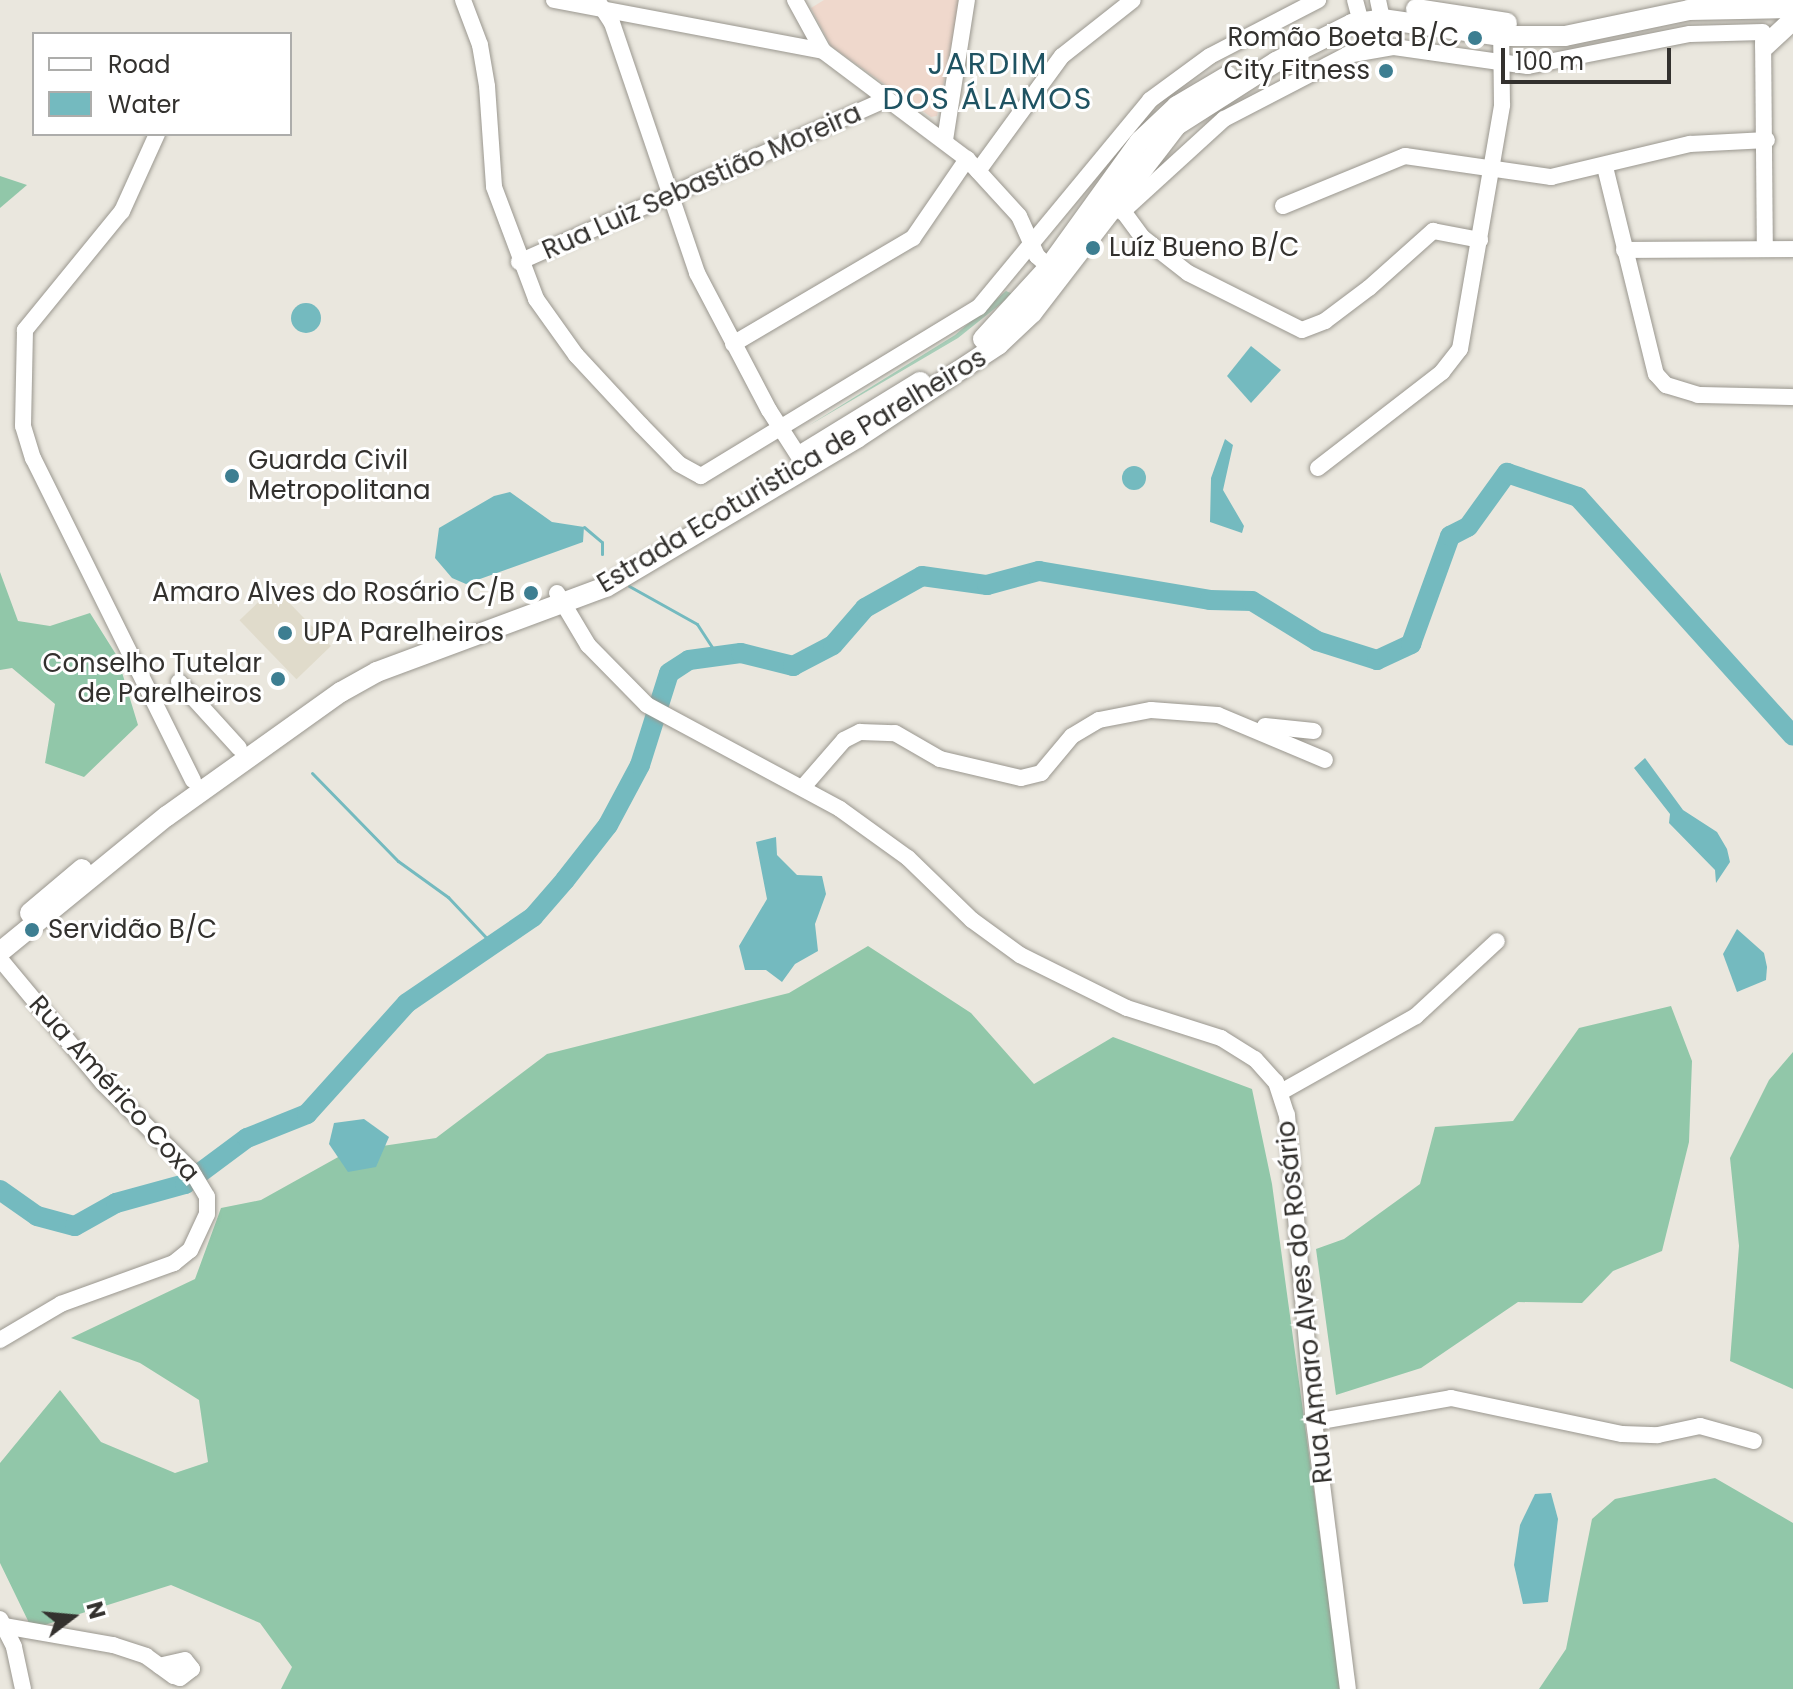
<!DOCTYPE html>
<html>
<head>
<meta charset="utf-8">
<style>
  body { margin:0 }
  #map { position:relative; width:1793px; height:1689px; overflow:hidden; background:#eae7de; font-family:Poppins,sans-serif }
  div>[style] { position:absolute }
  [style*='--x'] { left:calc(var(--x)*1px); top:calc(var(--y)*1px); width:calc(var(--w)*1px); rotate:calc(var(--a)*1deg) }
  .built>* { inset:0; background:#e0dbcb; transform-origin:0 0 }
  .education>* { inset:0; background:#efd8cc }
  .green>* { inset:0; background:#a8cfb9 }
  .forest>* { inset:0; background:#91c7a9 }
  .water>* { inset:0; background:#74babf }
  .round { border-radius:50% }
  .stream>* { height:3px; margin:-1.5px; padding:0 1.5px; transform-origin:1.5px; border-radius:1.5px; background:#74babf }
  .river>* { height:20px; margin:-10px; padding:0 10px; transform-origin:10px; border-radius:10px; background:#74babf }
  .roads { filter:drop-shadow(0 0 2px #9a978f) drop-shadow(0 0 2px #9a978f) }
  .minor>* { height:16px; margin:-8px; padding:0 8px; transform-origin:8px; border-radius:8px; background:#fff }
  .major>* { height:20px; margin:-10px; padding:0 10px; transform-origin:10px; border-radius:10px; background:#fff }
  .dots>* { width:22px; height:22px; translate:-50% -50%; box-sizing:border-box; border:4px solid #fff; border-radius:50% }
  span { translate:-50% -50%; white-space:nowrap; text-align:center; line-height:1.15; -webkit-text-stroke:6px #fff; paint-order:stroke }
  .poi-label { font-size:26px; color:#33312e }
  .right { translate:-100% -50%; text-align:right }
  .left { translate:0 -50%; text-align:left }
  .street-label { font-size:26px; color:#33312e }
  .quarter-label { font-size:30px; color:#1f5362; letter-spacing:2px }
  .legend { position:absolute; left:32px; top:32px; width:260px; height:104px; box-sizing:border-box; background:#fff; border:2px solid #adadab; margin:0; padding:10px 14px; list-style:none; font-size:24px; color:#33312e }
  .legend li { display:flex; align-items:center; gap:16px; height:40px }
  .legend b { width:40px; border:2px solid #adadab }
  .north { position:absolute; left:32px; top:1577px; width:80px; height:80px; -webkit-text-stroke:6px #fff; paint-order:stroke; rotate:74deg; font-size:22px; font-weight:700; line-height:32px; text-align:center; color:#33312e }
  .north::after { content:''; display:block; margin:auto; width:28px; height:36px; background:#33312e; clip-path:polygon(50% 0,100% 100%,50% 72%,0 100%) }
  .scale { position:absolute; left:1501px; top:48px; width:170px; height:36px; box-sizing:border-box; border:4px solid #33312e; border-top:0; padding-left:10px; font-size:24px; line-height:28px; white-space:nowrap; color:#33312e; -webkit-text-stroke:6px #fff; paint-order:stroke }
</style>
</head>
<body>
<div id="map">
  <div class="built">
    <div style="left:274px;top:587px;width:82px;height:48px;rotate:46deg"></div>
  </div>
  <div class="education">
    <div style="clip-path:polygon(824px 0,960px 0,937px 116px,931px 117px,831px 46px,811px 8px)"></div>
  </div>
  <div class="green">
    <div style="clip-path:polygon(1006px 291px,1013px 294px,958px 338px,808px 426px,955px 335px)"></div>
  </div>
  <div class="forest">
    <div style="clip-path:polygon(0 176px,27px 185px,0 208px)"></div>
    <div style="clip-path:polygon(0 572px,18px 621px,50px 626px,90px 613px,117px 656px,138px 725px,84px 777px,45px 763px,55px 704px,12px 668px,0 670px)"></div>
    <div style="clip-path:polygon(868px 946px,971px 1013px,1034px 1084px,1113px 1037px,1252px 1089px,1272px 1184px,1341px 1689px,281px 1689px,292px 1667px,260px 1623px,171px 1585px,32px 1629px,0 1563px,0 1463px,60px 1390px,101px 1442px,175px 1473px,208px 1462px,199px 1400px,140px 1363px,71px 1338px,195px 1279px,221px 1208px,261px 1200px,349px 1151px,436px 1138px,547px 1054px,789px 993px)"></div>
    <div style="clip-path:polygon(1671px 1006px,1692px 1061px,1689px 1142px,1662px 1251px,1613px 1271px,1582px 1303px,1518px 1302px,1421px 1368px,1336px 1395px,1316px 1249px,1344px 1239px,1420px 1184px,1435px 1127px,1513px 1121px,1579px 1028px)"></div>
    <div style="clip-path:polygon(1793px 1052px,1793px 1389px,1730px 1361px,1739px 1246px,1730px 1158px,1769px 1080px)"></div>
    <div style="clip-path:polygon(1715px 1478px,1793px 1523px,1793px 1689px,1539px 1689px,1566px 1649px,1592px 1519px,1615px 1499px)"></div>
  </div>
  <div class="water">
    <div class="round" style="left:291px;top:303px;width:30px;height:30px"></div>
    <div style="clip-path:polygon(1251px 346px,1281px 370px,1251px 403px,1227px 376px)"></div>
    <div style="clip-path:polygon(1225px 439px,1233px 445px,1223px 490px,1244px 526px,1242px 533px,1210px 522px,1211px 478px)"></div>
    <div class="round" style="left:1122px;top:466px;width:24px;height:24px"></div>
    <div style="clip-path:polygon(510px 492px,552px 522px,584px 527px,583px 542px,466px 584px,452px 578px,435px 558px,439px 528px,494px 496px)"></div>
    <div style="clip-path:polygon(1645px 758px,1683px 810px,1717px 832px,1727px 849px,1730px 862px,1716px 883px,1715px 870px,1669px 823px,1670px 814px,1634px 768px)"></div>
    <div style="clip-path:polygon(776px 837px,777px 855px,797px 875px,822px 876px,826px 894px,815px 924px,818px 951px,795px 964px,782px 982px,766px 970px,745px 970px,739px 946px,767px 899px,756px 842px)"></div>
    <div style="clip-path:polygon(1737px 929px,1764px 953px,1767px 967px,1766px 980px,1737px 992px,1723px 954px)"></div>
    <div style="clip-path:polygon(364px 1119px,389px 1137px,376px 1167px,348px 1172px,329px 1144px,334px 1123px)"></div>
    <div style="clip-path:polygon(1551px 1493px,1558px 1519px,1548px 1602px,1523px 1604px,1514px 1565px,1520px 1525px,1535px 1494px)"></div>
  </div>
  <div class="stream">
    <div style="--x:584;--y:527;--w:23;--a:40"></div>
    <div style="--x:602;--y:542;--w:12;--a:90"></div>
    <div style="--x:629;--y:586;--w:78;--a:29.2"></div>
    <div style="--x:697;--y:624;--w:37;--a:57"></div>
    <div style="--x:312;--y:773;--w:123;--a:45.7"></div>
    <div style="--x:398;--y:861;--w:62;--a:35.8"></div>
    <div style="--x:448;--y:897;--w:67;--a:46.8"></div>
  </div>
  <div class="river">
    <div style="--x:0;--y:1190;--w:45;--a:35.1"></div>
    <div style="--x:37;--y:1216;--w:39;--a:15"></div>
    <div style="--x:75;--y:1226;--w:47;--a:-29.3"></div>
    <div style="--x:116;--y:1203;--w:72;--a:-15.4"></div>
    <div style="--x:185;--y:1184;--w:77;--a:-36.6"></div>
    <div style="--x:247;--y:1138;--w:65;--a:-21.8"></div>
    <div style="--x:307;--y:1114;--w:149;--a:-48"></div>
    <div style="--x:407;--y:1003;--w:153;--a:-34.3"></div>
    <div style="--x:533;--y:917;--w:49;--a:-49.1"></div>
    <div style="--x:565;--y:880;--w:70;--a:-52"></div>
    <div style="--x:608;--y:825;--w:68;--a:-61.9"></div>
    <div style="--x:640;--y:765;--w:96;--a:-72.5"></div>
    <div style="--x:669;--y:673;--w:24;--a:-33"></div>
    <div style="--x:689;--y:660;--w:52;--a:-7.7"></div>
    <div style="--x:741;--y:653;--w:54;--a:14"></div>
    <div style="--x:793;--y:666;--w:45;--a:-27.7"></div>
    <div style="--x:833;--y:645;--w:49;--a:-49.1"></div>
    <div style="--x:865;--y:608;--w:65;--a:-29.3"></div>
    <div style="--x:922;--y:576;--w:66;--a:7.9"></div>
    <div style="--x:987;--y:585;--w:54;--a:-15.1"></div>
    <div style="--x:1039;--y:571;--w:173;--a:9.6"></div>
    <div style="--x:1210;--y:600;--w:42;--a:1.4"></div>
    <div style="--x:1252;--y:601;--w:76;--a:31.6"></div>
    <div style="--x:1317;--y:641;--w:63;--a:17.6"></div>
    <div style="--x:1377;--y:660;--w:38;--a:-25"></div>
    <div style="--x:1411;--y:644;--w:115;--a:-70.1"></div>
    <div style="--x:1450;--y:536;--w:20;--a:-27"></div>
    <div style="--x:1468;--y:527;--w:67;--a:-54.2"></div>
    <div style="--x:1507;--y:473;--w:75;--a:18.7"></div>
    <div style="--x:1578;--y:497;--w:321;--a:48"></div>
  </div>
  <div class="roads">
    <div class="minor">
      <div style="--x:463;--y:0;--w:48;--a:69.3"></div>
      <div style="--x:480;--y:45;--w:42;--a:80.3"></div>
      <div style="--x:487;--y:86;--w:101;--a:86"></div>
      <div style="--x:494;--y:187;--w:120;--a:69.4"></div>
      <div style="--x:536;--y:299;--w:69;--a:54.5"></div>
      <div style="--x:576;--y:355;--w:96;--a:47.1"></div>
      <div style="--x:641;--y:425;--w:54;--a:45.7"></div>
      <div style="--x:679;--y:464;--w:25;--a:29"></div>
      <div style="--x:701;--y:476;--w:325;--a:-31.3"></div>
      <div style="--x:979;--y:307;--w:268;--a:-50.4"></div>
      <div style="--x:1150;--y:100;--w:74;--a:-36.3"></div>
      <div style="--x:1210;--y:56;--w:122;--a:-27.4"></div>
      <div style="--x:554;--y:0;--w:274;--a:10.7"></div>
      <div style="--x:597;--y:0;--w:27;--a:57"></div>
      <div style="--x:612;--y:23;--w:264;--a:71.2"></div>
      <div style="--x:697;--y:273;--w:155;--a:62.3"></div>
      <div style="--x:769;--y:410;--w:67;--a:57.3"></div>
      <div style="--x:795;--y:0;--w:58;--a:61.2"></div>
      <div style="--x:823;--y:51;--w:180;--a:36.9"></div>
      <div style="--x:967;--y:159;--w:77;--a:47.6"></div>
      <div style="--x:1019;--y:216;--w:44;--a:65.8"></div>
      <div style="--x:1037;--y:256;--w:25;--a:42"></div>
      <div style="--x:1355;--y:0;--w:23;--a:75"></div>
      <div style="--x:1378;--y:0;--w:19;--a:78"></div>
      <div style="--x:1763;--y:35;--w:214;--a:89.5"></div>
      <div style="--x:157;--y:134;--w:85;--a:114.4"></div>
      <div style="--x:122;--y:211;--w:154;--a:129.2"></div>
      <div style="--x:25;--y:330;--w:96;--a:91.2"></div>
      <div style="--x:23;--y:426;--w:34;--a:73"></div>
      <div style="--x:33;--y:458;--w:360;--a:63.6"></div>
      <div style="--x:945;--y:140;--w:142;--a:-81.1"></div>
      <div style="--x:1605;--y:167;--w:213;--a:76.2"></div>
      <div style="--x:1656;--y:374;--w:15;--a:48"></div>
      <div style="--x:1666;--y:385;--w:34;--a:17"></div>
      <div style="--x:1698;--y:395;--w:95;--a:1.2"></div>
      <div style="--x:978;--y:171;--w:142;--a:-53.9"></div>
      <div style="--x:1062;--y:56;--w:90;--a:-38.3"></div>
      <div style="--x:1117;--y:203;--w:42;--a:53.7"></div>
      <div style="--x:1142;--y:237;--w:58;--a:38"></div>
      <div style="--x:1188;--y:273;--w:127;--a:26.6"></div>
      <div style="--x:1302;--y:330;--w:25;--a:-21"></div>
      <div style="--x:1325;--y:321;--w:55;--a:-36.9"></div>
      <div style="--x:1369;--y:288;--w:86;--a:-41.7"></div>
      <div style="--x:1433;--y:231;--w:48;--a:10.8"></div>
      <div style="--x:1283;--y:206;--w:132;--a:-22.3"></div>
      <div style="--x:1405;--y:156;--w:148;--a:8.2"></div>
      <div style="--x:1551;--y:177;--w:143;--a:-13.4"></div>
      <div style="--x:1690;--y:144;--w:77;--a:-3"></div>
      <div style="--x:1122;--y:212;--w:138;--a:-42.4"></div>
      <div style="--x:1224;--y:119;--w:139;--a:-27.5"></div>
      <div style="--x:1347;--y:55;--w:48;--a:-9.7"></div>
      <div style="--x:1394;--y:47;--w:135;--a:8.1"></div>
      <div style="--x:1528;--y:66;--w:165;--a:-11.2"></div>
      <div style="--x:1690;--y:34;--w:73;--a:-1.6"></div>
      <div style="--x:1624;--y:250;--w:169;--a:-0.3"></div>
      <div style="--x:519;--y:262;--w:399;--a:-23.9"></div>
      <div style="--x:733;--y:344;--w:209;--a:-30.5"></div>
      <div style="--x:913;--y:238;--w:96;--a:-55.6"></div>
      <div style="--x:1318;--y:468;--w:157;--a:-37.7"></div>
      <div style="--x:1442;--y:372;--w:29;--a:-52"></div>
      <div style="--x:1460;--y:349;--w:248;--a:-80.2"></div>
      <div style="--x:1502;--y:105;--w:81;--a:-90.7"></div>
      <div style="--x:557;--y:593;--w:61;--a:59.2"></div>
      <div style="--x:588;--y:645;--w:84;--a:45.5"></div>
      <div style="--x:647;--y:705;--w:219;--a:28.3"></div>
      <div style="--x:840;--y:809;--w:84;--a:35.8"></div>
      <div style="--x:908;--y:858;--w:89;--a:44.1"></div>
      <div style="--x:972;--y:920;--w:59;--a:36.1"></div>
      <div style="--x:1020;--y:955;--w:119;--a:26.4"></div>
      <div style="--x:1127;--y:1008;--w:99;--a:17.7"></div>
      <div style="--x:1221;--y:1038;--w:40;--a:32"></div>
      <div style="--x:1255;--y:1059;--w:31;--a:48"></div>
      <div style="--x:1276;--y:1082;--w:35;--a:72"></div>
      <div style="--x:1287;--y:1115;--w:299;--a:85"></div>
      <div style="--x:1313;--y:1413;--w:278;--a:82.8"></div>
      <div style="--x:179;--y:682;--w:89;--a:47.7"></div>
      <div style="--x:1265;--y:726;--w:49;--a:5.8"></div>
      <div style="--x:804;--y:786;--w:61;--a:-49"></div>
      <div style="--x:844;--y:740;--w:18;--a:-27"></div>
      <div style="--x:860;--y:732;--w:35;--a:2"></div>
      <div style="--x:895;--y:733;--w:52;--a:30"></div>
      <div style="--x:940;--y:759;--w:83;--a:13.2"></div>
      <div style="--x:1021;--y:778;--w:21;--a:-14"></div>
      <div style="--x:1041;--y:773;--w:48;--a:-50"></div>
      <div style="--x:1072;--y:736;--w:31;--a:-31"></div>
      <div style="--x:1099;--y:720;--w:53;--a:-10.9"></div>
      <div style="--x:1151;--y:710;--w:67;--a:4.3"></div>
      <div style="--x:1218;--y:715;--w:116;--a:22.8"></div>
      <div style="--x:0;--y:959;--w:161;--a:50.3"></div>
      <div style="--x:103;--y:1083;--w:124;--a:44.7"></div>
      <div style="--x:191;--y:1170;--w:31;--a:59"></div>
      <div style="--x:207;--y:1197;--w:17;--a:90"></div>
      <div style="--x:207;--y:1214;--w:40;--a:115"></div>
      <div style="--x:190;--y:1250;--w:21;--a:141"></div>
      <div style="--x:174;--y:1263;--w:120;--a:160.1"></div>
      <div style="--x:61;--y:1304;--w:71;--a:149.5"></div>
      <div style="--x:1281;--y:1092;--w:155;--a:-29.4"></div>
      <div style="--x:1416;--y:1016;--w:110;--a:-42.8"></div>
      <div style="--x:1315;--y:1422;--w:138;--a:-10"></div>
      <div style="--x:1451;--y:1398;--w:175;--a:11.9"></div>
      <div style="--x:1622;--y:1434;--w:36;--a:2"></div>
      <div style="--x:1658;--y:1435;--w:43;--a:-12.1"></div>
      <div style="--x:1700;--y:1426;--w:56;--a:15.5"></div>
      <div style="--x:0;--y:1619;--w:31;--a:63"></div>
      <div style="--x:14;--y:1647;--w:43;--a:77.9"></div>
      <div style="--x:4;--y:1626;--w:111;--a:9.9"></div>
      <div style="--x:113;--y:1645;--w:35;--a:18"></div>
      <div style="--x:146;--y:1656;--w:34;--a:36"></div>
      <div style="--x:174;--y:1676;--w:6;--a:18"></div>
      <div style="--x:180;--y:1678;--w:15;--a:-37"></div>
      <div style="--x:192;--y:1669;--w:11;--a:-128"></div>
      <div style="--x:185;--y:1660;--w:26;--a:167"></div>
    </div>
    <div class="major">
      <div style="--x:1416;--y:9;--w:92;--a:8.7"></div>
      <div style="--x:1765;--y:46;--w:38;--a:-43"></div>
      <div style="--x:983;--y:339;--w:98;--a:-47.5"></div>
      <div style="--x:1049;--y:267;--w:155;--a:-54.2"></div>
      <div style="--x:1140;--y:141;--w:51;--a:-43.4"></div>
      <div style="--x:1177;--y:106;--w:59;--a:-30.5"></div>
      <div style="--x:801;--y:455;--w:140;--a:-31.5"></div>
      <div style="--x:30;--y:913;--w:68;--a:-40.2"></div>
      <div style="--x:0;--y:952;--w:215;--a:-39.2"></div>
      <div style="--x:167;--y:816;--w:214;--a:-35.5"></div>
      <div style="--x:341;--y:692;--w:41;--a:-29.1"></div>
      <div style="--x:377;--y:672;--w:244;--a:-20.4"></div>
      <div style="--x:606;--y:587;--w:292;--a:-30.7"></div>
      <div style="--x:857;--y:438;--w:169;--a:-33.4"></div>
      <div style="--x:998;--y:345;--w:47;--a:-43.3"></div>
      <div style="--x:1032;--y:313;--w:237;--a:-52.4"></div>
      <div style="--x:1177;--y:125;--w:117;--a:-32.5"></div>
      <div style="--x:1276;--y:62;--w:85;--a:-26.6"></div>
      <div style="--x:1352;--y:24;--w:30;--a:-9"></div>
      <div style="--x:1382;--y:19;--w:121;--a:8.1"></div>
      <div style="--x:1502;--y:36;--w:63;--a:0"></div>
      <div style="--x:1565;--y:36;--w:127;--a:-11.8"></div>
      <div style="--x:1689;--y:10;--w:104;--a:-1.1"></div>
    </div>
  </div>
  <div class="dots">
    <div style="left:1475px;top:38px;background:#3d7e91"></div>
    <div style="left:1386px;top:71px;background:#3d7e91"></div>
    <div style="left:1093px;top:248px;background:#3d7e91"></div>
    <div style="left:232px;top:476px;background:#3d7e91"></div>
    <div style="left:531px;top:593px;background:#3d7e91"></div>
    <div style="left:285px;top:633px;background:#3d7e91"></div>
    <div style="left:278px;top:679px;background:#3d7e91"></div>
    <div style="left:32px;top:930px;background:#3d7e91"></div>
  </div>
  <div class="poi-label">
    <span class="right" style="left:1459px;top:38px">Romão Boeta B/C</span>
    <span class="right" style="left:1370px;top:71px">City Fitness</span>
    <span class="left" style="left:1109px;top:248px">Luíz Bueno B/C</span>
    <span class="left" style="left:248px;top:476px">Guarda Civil<br>Metropolitana</span>
    <span class="right" style="left:515px;top:593px">Amaro Alves do Rosário C/B</span>
    <span class="left" style="left:303px;top:633px">UPA Parelheiros</span>
    <span class="right" style="left:262px;top:679px">Conselho Tutelar<br>de Parelheiros</span>
    <span class="left" style="left:48px;top:930px">Servidão B/C</span>
  </div>
  <div class="street-label">
    <span style="left:702px;top:182px;rotate:-24deg">Rua Luiz Sebastião Moreira</span>
    <span style="left:792px;top:471px;rotate:-31deg">Estrada Ecoturistica de Parelheiros</span>
    <span style="left:114px;top:1089px;rotate:48deg">Rua Américo Coxa</span>
    <span style="left:1305px;top:1302px;rotate:-96deg">Rua Amaro Alves do Rosário</span>
  </div>
  <div class="quarter-label">
    <span style="left:988px;top:81px">JARDIM<br>DOS ÁLAMOS</span>
  </div>
  <ul class="legend">
  <li><b style="height:10px;background:#fff"></b>Road</li>
  <li><b style="height:22px;background:#74babf"></b>Water</li>
  </ul>
  <div class="north">N</div>
  <div class="scale">100 m</div>
</div>
</body>
</html>
